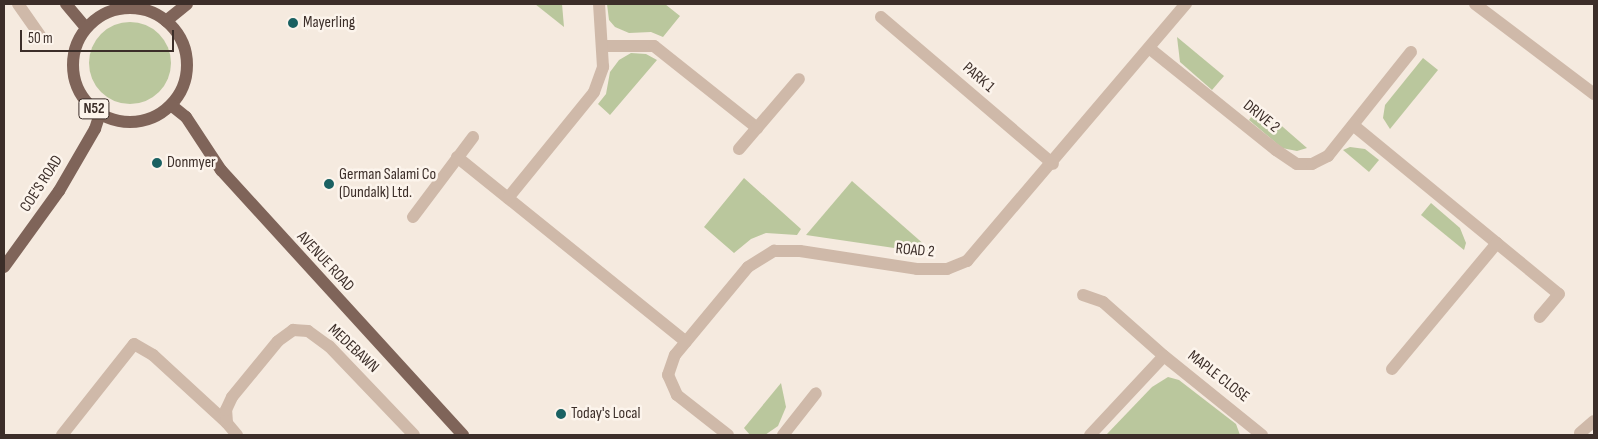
<!DOCTYPE html>
<html>
<head>
<meta charset="utf-8">
<style>
  body { margin:0 }
  #map { position:relative; width:1598px; height:439px; overflow:hidden; background:#f5eadf; font-family:"Sofia Sans Condensed",sans-serif }
  div>[style] { position:absolute }
  [style*='--x'] { left:calc(var(--x)*1px); top:calc(var(--y)*1px); width:calc(var(--w)*1px); rotate:calc(var(--a)*1deg) }
  .green>* { inset:0; background:#bac79d }
  .round { border-radius:50% }
  .minor>* { height:12px; margin:-6px; padding:0 6px; transform-origin:6px; border-radius:6px; background:#cfb9a9 }
  .major>* { height:12px; margin:-6px; padding:0 6px; transform-origin:6px; border-radius:6px; background:#7f6459 }
  .major>.ring { margin:-6px; padding:0; box-sizing:content-box; background:none; border:12px solid #7f6459; border-radius:50% }
  .dots>* { width:14px; height:14px; translate:-50% -50%; box-sizing:border-box; border:2px solid #fcf4ec; border-radius:50% }
  span { translate:-50% -50%; white-space:nowrap; text-align:center; line-height:1.15; -webkit-text-stroke:5px #fcf4ec; paint-order:stroke }
  .shield-label span { padding:1px 4px; background:#fcf4ec; border:1px solid; border-radius:4px; -webkit-text-stroke-width:0 }
  .shield-label { font-size:15px; color:#3c2e29; font-weight:700 }
  .poi-label { font-size:16px; color:#3c2e29 }
  .left { translate:0 -50%; text-align:left }
  .street-label { font-size:16px; color:#3c2e29 }
  .frame { position:absolute; inset:0; border:5px solid #3c2e29; pointer-events:none }
  .scale { position:absolute; left:20px; top:30px; width:154px; height:22px; box-sizing:border-box; border:2px solid #3c2e29; border-top:0; padding-left:6px; font-size:15px; line-height:18px; white-space:nowrap; color:#3c2e29; -webkit-text-stroke:4px #fcf4ec; paint-order:stroke }
</style>
</head>
<body>
<div id="map">
  <div class="green">
    <div style="clip-path:polygon(535px 4px,562px 4px,564px 27px)"></div>
    <div style="clip-path:polygon(607px 4px,665px 4px,680px 16px,663px 37px,651px 32px,629px 33px,615px 27px,609px 20px)"></div>
    <div class="round" style="left:89px;top:22px;width:82px;height:82px"></div>
    <div style="clip-path:polygon(1177px 37px,1224px 76px,1212px 90px,1180px 62px)"></div>
    <div style="clip-path:polygon(631px 53px,646px 54px,657px 60px,610px 115px,598px 104px,606px 94px,610px 72px,619px 60px)"></div>
    <div style="clip-path:polygon(1423px 58px,1438px 70px,1390px 129px,1383px 118px,1385px 105px)"></div>
    <div style="clip-path:polygon(1259px 106px,1307px 148px,1297px 151px,1282px 148px,1249px 120px)"></div>
    <div style="clip-path:polygon(1350px 147px,1365px 149px,1379px 160px,1369px 172px,1343px 150px)"></div>
    <div style="clip-path:polygon(744px 178px,801px 229px,797px 235px,766px 233px,751px 239px,734px 253px,704px 227px)"></div>
    <div style="clip-path:polygon(852px 181px,935px 254px,806px 235px)"></div>
    <div style="clip-path:polygon(1431px 203px,1460px 228px,1466px 243px,1464px 250px,1421px 215px)"></div>
    <div style="clip-path:polygon(1168px 377px,1179px 380px,1236px 424px,1240px 435px,1106px 435px,1152px 387px)"></div>
    <div style="clip-path:polygon(781px 383px,786px 407px,778px 426px,765px 435px,750px 435px,744px 428px)"></div>
  </div>
  <div class="minor">
    <div style="--x:18;--y:4;--w:38;--a:55"></div>
    <div style="--x:1475;--y:4;--w:149;--a:37.1"></div>
    <div style="--x:881;--y:17;--w:226;--a:40.5"></div>
    <div style="--x:604;--y:46;--w:50;--a:0"></div>
    <div style="--x:654;--y:46;--w:132;--a:38.5"></div>
    <div style="--x:1149;--y:48;--w:163;--a:38.8"></div>
    <div style="--x:1276;--y:150;--w:25;--a:34"></div>
    <div style="--x:1297;--y:164;--w:15;--a:0"></div>
    <div style="--x:1312;--y:164;--w:18;--a:-27"></div>
    <div style="--x:1328;--y:156;--w:133;--a:-51.4"></div>
    <div style="--x:1353;--y:125;--w:266;--a:39.4"></div>
    <div style="--x:1559;--y:294;--w:30;--a:130"></div>
    <div style="--x:739;--y:149;--w:92;--a:-49.4"></div>
    <div style="--x:457;--y:157;--w:294;--a:38.9"></div>
    <div style="--x:508;--y:198;--w:136;--a:-50.9"></div>
    <div style="--x:594;--y:92;--w:27;--a:-70"></div>
    <div style="--x:603;--y:67;--w:63;--a:-93.6"></div>
    <div style="--x:413;--y:217;--w:100;--a:-53.1"></div>
    <div style="--x:1083;--y:295;--w:21;--a:19"></div>
    <div style="--x:1103;--y:302;--w:81;--a:41.5"></div>
    <div style="--x:1392;--y:369;--w:164;--a:-50.2"></div>
    <div style="--x:1580;--y:433;--w:18;--a:-41"></div>
    <div style="--x:62;--y:435;--w:116;--a:-51.6"></div>
    <div style="--x:134;--y:344;--w:22;--a:30"></div>
    <div style="--x:153;--y:355;--w:100;--a:42.6"></div>
    <div style="--x:237;--y:435;--w:16;--a:-130"></div>
    <div style="--x:227;--y:423;--w:13;--a:-94"></div>
    <div style="--x:226;--y:410;--w:14;--a:-65"></div>
    <div style="--x:232;--y:397;--w:72;--a:-50.6"></div>
    <div style="--x:278;--y:341;--w:19;--a:-36"></div>
    <div style="--x:293;--y:330;--w:15;--a:4"></div>
    <div style="--x:308;--y:331;--w:26;--a:36"></div>
    <div style="--x:329;--y:346;--w:123;--a:46.3"></div>
    <div style="--x:728;--y:435;--w:65;--a:-141.9"></div>
    <div style="--x:677;--y:395;--w:22;--a:-114"></div>
    <div style="--x:668;--y:375;--w:21;--a:-71"></div>
    <div style="--x:675;--y:355;--w:114;--a:-50.3"></div>
    <div style="--x:748;--y:267;--w:31;--a:-32"></div>
    <div style="--x:774;--y:251;--w:26;--a:0"></div>
    <div style="--x:800;--y:251;--w:118;--a:8.7"></div>
    <div style="--x:917;--y:269;--w:30;--a:0"></div>
    <div style="--x:947;--y:269;--w:22;--a:-22"></div>
    <div style="--x:967;--y:261;--w:338;--a:-49.6"></div>
    <div style="--x:783;--y:435;--w:53;--a:-51.8"></div>
    <div style="--x:1090;--y:435;--w:108;--a:-46.9"></div>
    <div style="--x:1164;--y:356;--w:126;--a:38.9"></div>
  </div>
  <div class="major">
    <div style="--x:66;--y:4;--w:31;--a:50"></div>
    <div class="ring" style="left:73px;top:8px;width:102px;height:102px"></div>
    <div style="--x:166;--y:21;--w:27;--a:-39"></div>
    <div style="--x:171;--y:105;--w:19;--a:39"></div>
    <div style="--x:186;--y:117;--w:64;--a:56.6"></div>
    <div style="--x:221;--y:170;--w:359;--a:47.6"></div>
    <div style="--x:4;--y:267;--w:94;--a:-54.1"></div>
    <div style="--x:59;--y:191;--w:72;--a:-59.9"></div>
    <div style="--x:95;--y:129;--w:16;--a:-72"></div>
  </div>
  <div class="dots">
    <div style="left:293px;top:23px;background:#1a6162"></div>
    <div style="left:157px;top:163px;background:#1a6162"></div>
    <div style="left:329px;top:184px;background:#1a6162"></div>
    <div style="left:561px;top:414px;background:#1a6162"></div>
  </div>
  <div class="shield-label">
    <span style="left:94px;top:109px">N52</span>
  </div>
  <div class="poi-label">
    <span class="left" style="left:303px;top:23px">Mayerling</span>
    <span class="left" style="left:167px;top:163px">Donmyer</span>
    <span class="left" style="left:339px;top:184px">German Salami Co<br>(Dundalk) Ltd.</span>
    <span class="left" style="left:571px;top:414px">Today's Local</span>
  </div>
  <div class="street-label">
    <span style="left:978px;top:78px;rotate:41deg">PARK 1</span>
    <span style="left:1261px;top:117px;rotate:39deg">DRIVE 2</span>
    <span style="left:42px;top:184px;rotate:-57deg">COE'S ROAD</span>
    <span style="left:915px;top:251px;rotate:5deg">ROAD 2</span>
    <span style="left:325px;top:262px;rotate:47deg">AVENUE ROAD</span>
    <span style="left:353px;top:349px;rotate:43deg">MEDEBAWN</span>
    <span style="left:1218px;top:377px;rotate:38deg">MAPLE CLOSE</span>
  </div>
  <div class="frame"></div>
  <div class="scale">50 m</div>
</div>
</body>
</html>
